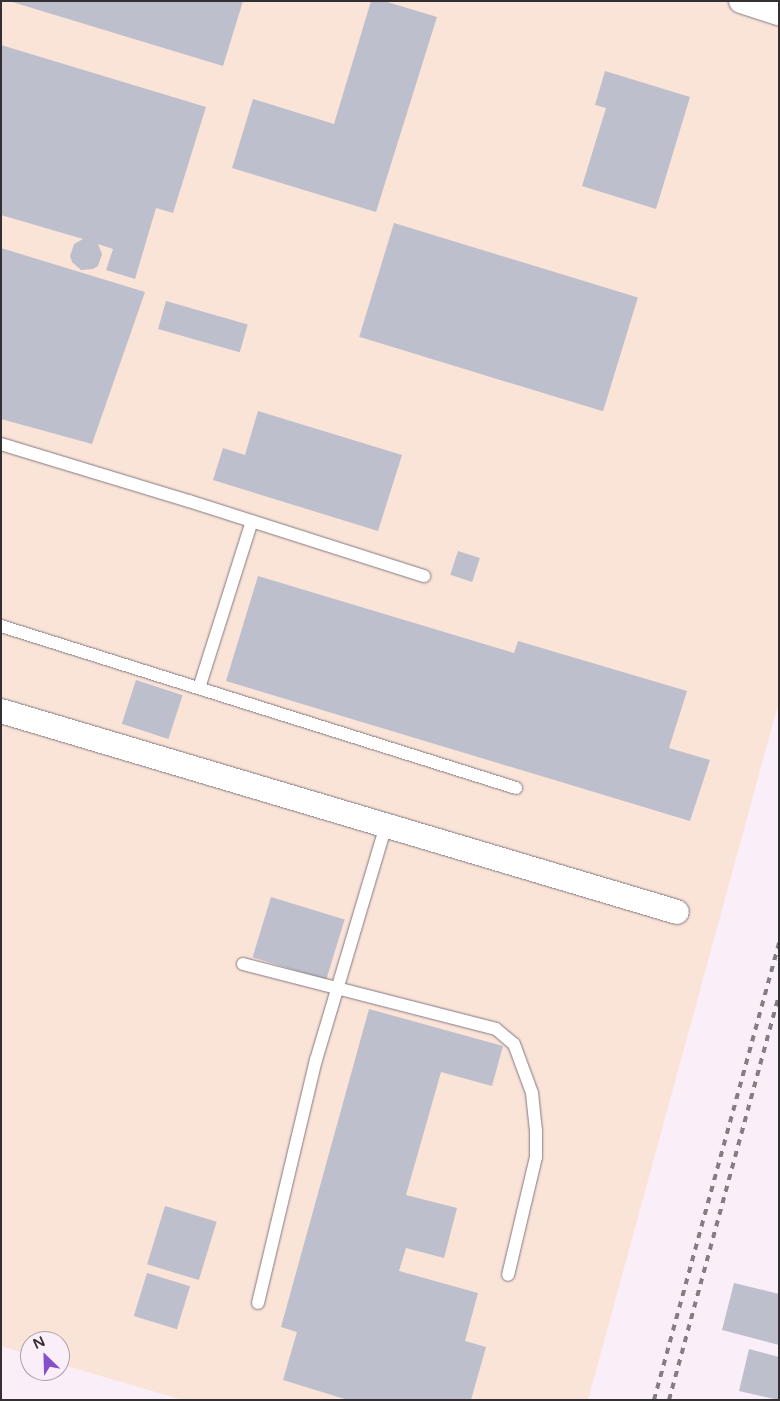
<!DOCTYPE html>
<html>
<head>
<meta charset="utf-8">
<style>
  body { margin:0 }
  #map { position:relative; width:780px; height:1401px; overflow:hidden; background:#faeef8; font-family:"Varela Round",sans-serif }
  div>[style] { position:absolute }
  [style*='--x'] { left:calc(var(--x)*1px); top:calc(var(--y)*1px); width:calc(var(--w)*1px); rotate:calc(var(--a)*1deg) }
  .industrial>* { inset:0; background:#fae3d7 }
  .building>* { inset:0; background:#bebfcd; transform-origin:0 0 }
  .roads { filter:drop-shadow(0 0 1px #837982) drop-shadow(0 0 1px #837982) }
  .lane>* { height:12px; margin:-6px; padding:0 6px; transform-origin:6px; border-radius:6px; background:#fff }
  .street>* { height:24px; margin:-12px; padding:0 12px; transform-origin:12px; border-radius:12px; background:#fff }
  .rail>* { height:4px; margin-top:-2px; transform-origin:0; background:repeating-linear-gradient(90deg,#857d84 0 6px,transparent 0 12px) }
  span { translate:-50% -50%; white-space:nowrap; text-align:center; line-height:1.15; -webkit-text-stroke:5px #faeef8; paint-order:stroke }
  .frame { position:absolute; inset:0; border:2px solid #342f33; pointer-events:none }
  .north { position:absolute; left:20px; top:1331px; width:50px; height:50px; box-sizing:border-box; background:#faeef8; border:1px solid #aba2a9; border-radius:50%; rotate:336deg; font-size:14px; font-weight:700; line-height:20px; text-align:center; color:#342f33 }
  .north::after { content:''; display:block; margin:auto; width:18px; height:22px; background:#8650c7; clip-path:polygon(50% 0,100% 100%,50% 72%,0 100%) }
</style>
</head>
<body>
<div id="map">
  <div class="industrial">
    <div style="clip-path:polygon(1px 1px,779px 1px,779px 701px,588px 1400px,183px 1400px,60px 1364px,60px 1341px,30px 1341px,30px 1355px,1px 1346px)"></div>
  </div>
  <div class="building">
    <div style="clip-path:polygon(9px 1px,243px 1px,223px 66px)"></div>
    <div style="clip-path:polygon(371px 1px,384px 1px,437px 17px,376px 212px,232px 168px,253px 99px,334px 124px)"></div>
    <div style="clip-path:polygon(1px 45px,206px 107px,173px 213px,156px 208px,135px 279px,106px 270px,113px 249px,98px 244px,102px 254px,98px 266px,93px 269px,81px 270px,72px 262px,70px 256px,74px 244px,83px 239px,1px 215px)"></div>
    <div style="clip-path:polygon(605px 71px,690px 97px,656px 209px,582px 186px,606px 108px,595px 105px)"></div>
    <div style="left:394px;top:223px;width:255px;height:119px;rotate:17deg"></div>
    <div style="clip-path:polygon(1px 248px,145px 292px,92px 444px,1px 419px)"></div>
    <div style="left:166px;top:301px;width:85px;height:29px;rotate:16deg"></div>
    <div style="clip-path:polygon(258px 411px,402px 455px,378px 531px,213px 480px,223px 448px,245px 455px)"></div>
    <div style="left:458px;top:551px;width:23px;height:25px;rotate:18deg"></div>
    <div style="clip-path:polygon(258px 576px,514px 653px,518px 641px,687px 691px,669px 748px,710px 760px,690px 821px,226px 681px)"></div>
    <div style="left:136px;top:680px;width:49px;height:46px;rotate:18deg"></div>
    <div style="left:271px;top:897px;width:77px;height:63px;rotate:17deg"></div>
    <div style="clip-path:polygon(369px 1009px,503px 1046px,492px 1086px,441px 1072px,406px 1195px,457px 1208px,444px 1258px,406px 1248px,399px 1271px,478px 1293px,465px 1341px,486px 1347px,471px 1400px,348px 1400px,283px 1380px,297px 1332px,281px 1327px)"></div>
    <div style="left:165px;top:1206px;width:54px;height:61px;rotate:17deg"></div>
    <div style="left:147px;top:1273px;width:45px;height:45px;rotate:17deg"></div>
    <div style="clip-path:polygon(734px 1283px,779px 1294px,779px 1345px,722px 1330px)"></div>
    <div style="clip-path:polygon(749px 1349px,779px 1357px,779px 1400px,739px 1391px)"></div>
  </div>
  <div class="roads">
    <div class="lane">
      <div style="--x:1;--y:444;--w:196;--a:16.9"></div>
      <div style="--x:189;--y:501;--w:247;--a:17.7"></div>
      <div style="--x:1;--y:626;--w:540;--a:17.46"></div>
      <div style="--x:199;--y:688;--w:175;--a:-72.4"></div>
      <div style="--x:243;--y:964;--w:261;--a:14.4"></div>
      <div style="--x:496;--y:1029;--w:23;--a:40"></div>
      <div style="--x:514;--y:1044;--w:52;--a:69.8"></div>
      <div style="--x:532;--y:1093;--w:37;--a:84"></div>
      <div style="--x:536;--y:1130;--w:27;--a:90"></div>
      <div style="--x:536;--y:1157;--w:121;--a:103.3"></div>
      <div style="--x:258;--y:1303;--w:250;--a:-76.6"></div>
      <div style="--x:316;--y:1060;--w:245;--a:-73.4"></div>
    </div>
    <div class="street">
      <div style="--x:741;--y:1;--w:40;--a:18"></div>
      <div style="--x:1;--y:711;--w:705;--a:16.56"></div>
    </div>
  </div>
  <div class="rail">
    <div style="--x:654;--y:1400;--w:474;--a:-74.7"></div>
    <div style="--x:669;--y:1400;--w:420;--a:-74.8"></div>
  </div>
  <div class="frame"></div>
  <div class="north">N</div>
</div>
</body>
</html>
